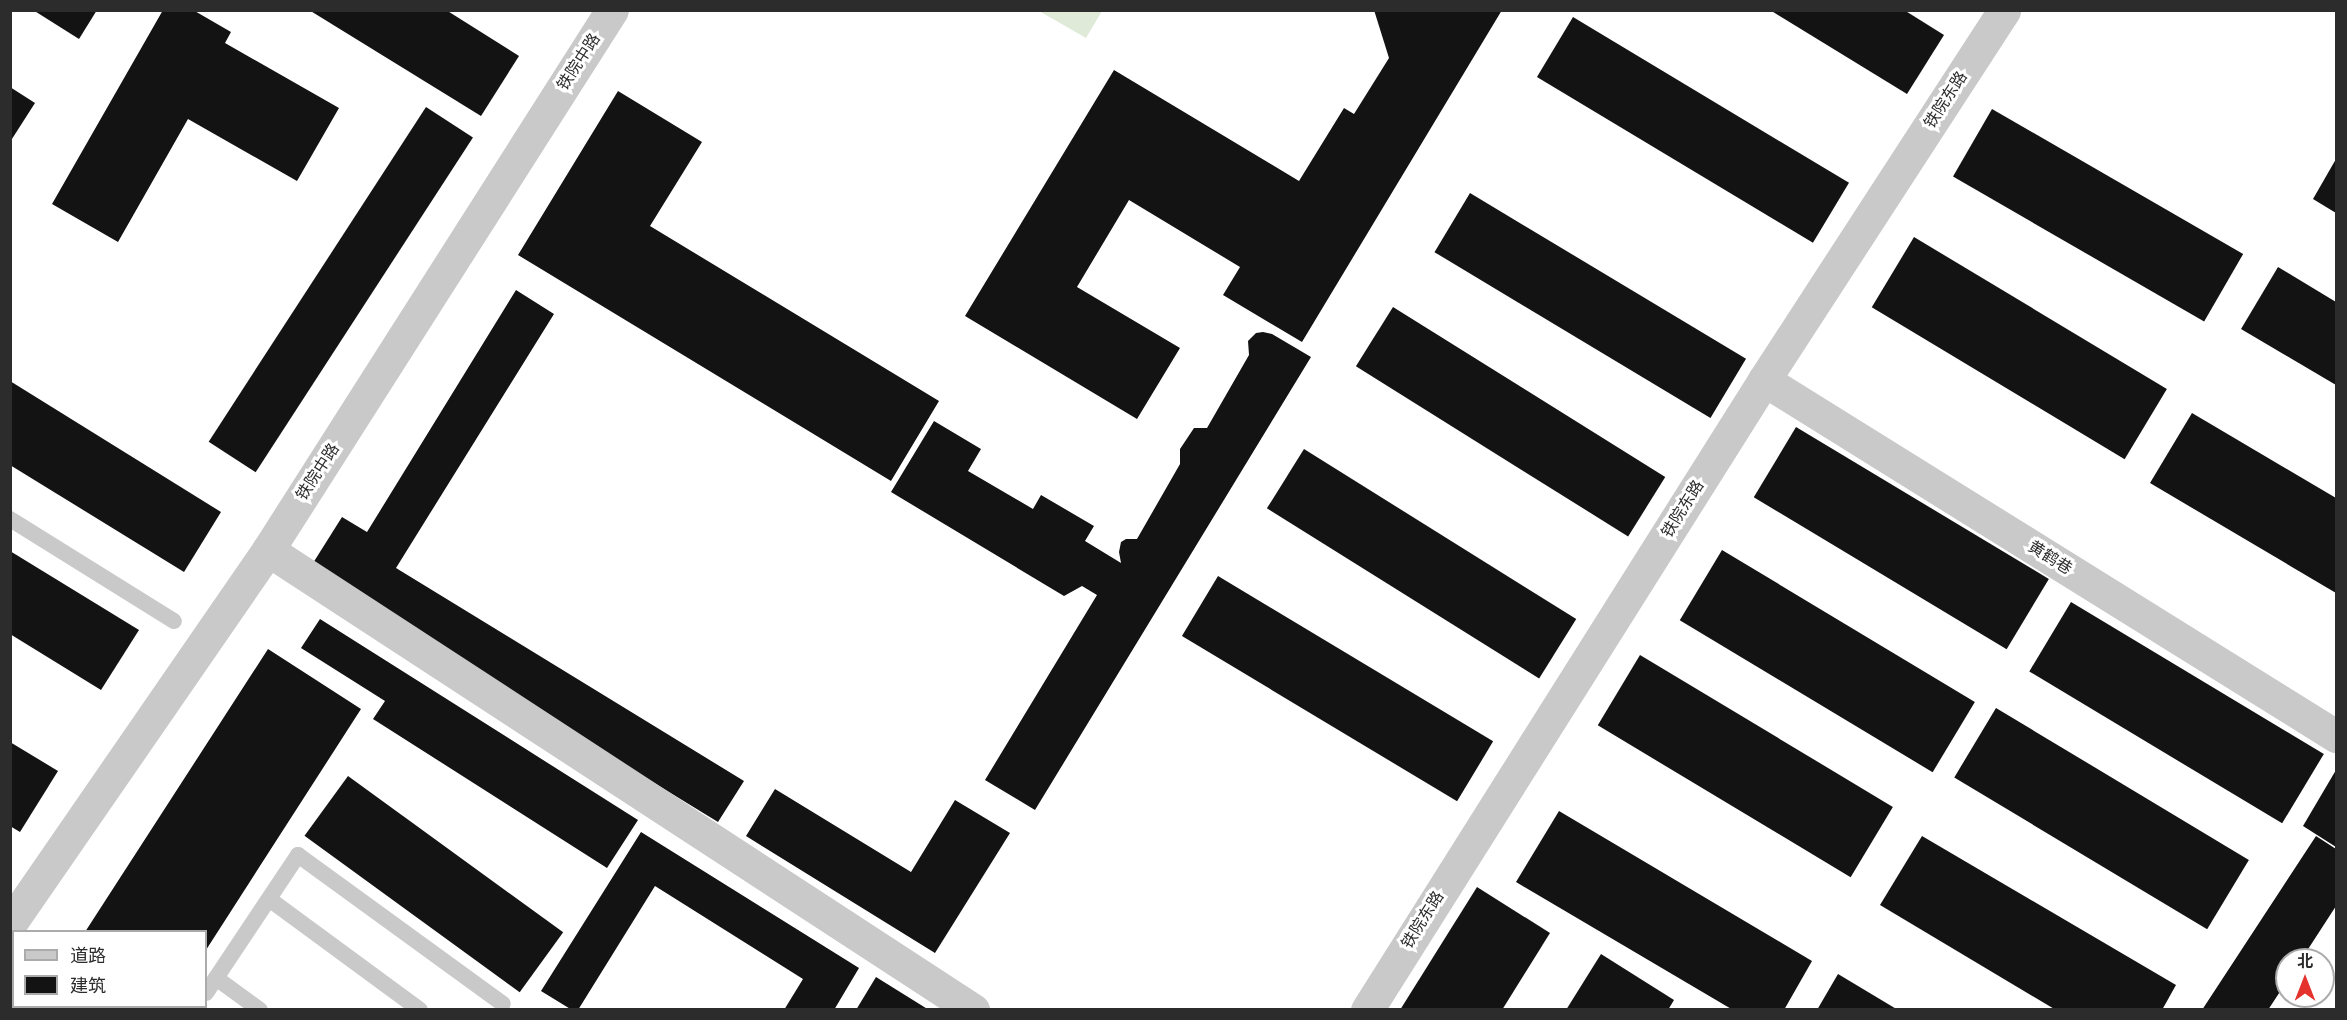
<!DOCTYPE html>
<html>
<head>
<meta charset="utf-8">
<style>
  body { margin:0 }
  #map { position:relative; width:2347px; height:1020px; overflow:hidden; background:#fff; font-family:"Source Sans 3","Noto Sans SC",sans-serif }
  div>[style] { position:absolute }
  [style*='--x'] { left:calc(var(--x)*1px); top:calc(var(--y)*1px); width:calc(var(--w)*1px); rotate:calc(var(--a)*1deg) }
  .green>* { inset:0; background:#e0ead9 }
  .building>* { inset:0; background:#131313; transform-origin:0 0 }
  .service>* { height:16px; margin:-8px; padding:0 8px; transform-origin:8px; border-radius:8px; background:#c9c9c9 }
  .minor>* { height:33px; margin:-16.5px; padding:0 16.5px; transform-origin:16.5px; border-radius:16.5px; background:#c9c9c9 }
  span { translate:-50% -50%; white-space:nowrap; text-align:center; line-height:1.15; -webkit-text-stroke:6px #fff; paint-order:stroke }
  .street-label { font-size:16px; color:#2c2c2c }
  .frame { position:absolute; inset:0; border:12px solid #2c2c2c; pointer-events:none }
  .legend { position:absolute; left:12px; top:930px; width:195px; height:78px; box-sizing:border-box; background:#fff; border:2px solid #ababab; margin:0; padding:8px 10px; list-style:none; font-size:18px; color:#2c2c2c }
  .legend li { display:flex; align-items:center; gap:12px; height:30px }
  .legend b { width:30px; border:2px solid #ababab }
  .north { position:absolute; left:2275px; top:948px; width:60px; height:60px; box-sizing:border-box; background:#fff; border:2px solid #ababab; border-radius:50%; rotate:0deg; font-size:16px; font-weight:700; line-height:24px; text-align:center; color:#2c2c2c }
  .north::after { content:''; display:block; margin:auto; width:21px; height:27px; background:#e4322d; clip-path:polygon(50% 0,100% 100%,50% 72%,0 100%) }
</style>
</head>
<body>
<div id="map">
  <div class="green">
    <div style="clip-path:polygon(1039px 11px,1102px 11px,1086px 38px)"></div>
  </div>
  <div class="building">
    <div style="clip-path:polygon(33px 10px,97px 10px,79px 39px)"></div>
    <div style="clip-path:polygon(163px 10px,193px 10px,231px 32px,225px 43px,339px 108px,297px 181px,188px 119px,118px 242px,52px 204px)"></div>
    <div style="clip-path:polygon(309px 10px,446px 10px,519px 56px,481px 116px)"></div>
    <div style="clip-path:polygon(1374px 10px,1502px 10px,1302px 342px,1223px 295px,1240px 267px,1129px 200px,1077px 287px,1180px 348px,1137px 419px,965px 316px,1114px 70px,1299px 181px,1344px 108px,1354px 114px,1389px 58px)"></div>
    <div style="clip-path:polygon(1770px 10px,1904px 10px,1944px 35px,1907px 94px)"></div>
    <div style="left:1573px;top:17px;width:322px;height:70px;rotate:31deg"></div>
    <div style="clip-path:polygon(10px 87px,35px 103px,10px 142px)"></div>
    <div style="clip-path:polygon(618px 91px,702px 142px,650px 226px,939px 401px,891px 481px,518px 255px)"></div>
    <div style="left:426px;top:107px;width:56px;height:399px;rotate:33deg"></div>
    <div style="left:1992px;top:109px;width:290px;height:78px;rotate:30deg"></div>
    <div style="clip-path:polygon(2336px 159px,2336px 213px,2313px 199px)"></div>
    <div style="left:1470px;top:193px;width:322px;height:69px;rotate:31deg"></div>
    <div style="left:1914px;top:237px;width:295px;height:82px;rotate:31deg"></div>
    <div style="clip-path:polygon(2278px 267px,2336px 302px,2336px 385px,2241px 329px)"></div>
    <div style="clip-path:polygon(516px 290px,554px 314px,396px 568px,744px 781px,718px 822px,308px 571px,342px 517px,367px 532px)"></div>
    <div style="left:1393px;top:307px;width:321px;height:70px;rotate:32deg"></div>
    <div style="clip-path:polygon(1263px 332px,1272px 334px,1311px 357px,1035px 810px,985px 780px,1097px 595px,1082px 586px,1064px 596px,891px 492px,934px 421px,981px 449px,968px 471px,1033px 509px,1041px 495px,1094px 526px,1085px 541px,1121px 563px,1119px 552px,1121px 542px,1126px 539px,1137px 539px,1180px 464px,1180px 449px,1194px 428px,1207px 428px,1249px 355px,1248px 341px,1256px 333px)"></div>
    <div style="clip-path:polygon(10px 381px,221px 512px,184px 572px,10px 465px)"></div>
    <div style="clip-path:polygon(2192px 413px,2336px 498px,2336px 593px,2150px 483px)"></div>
    <div style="left:1796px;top:427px;width:295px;height:82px;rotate:31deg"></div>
    <div style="left:1304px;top:449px;width:321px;height:70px;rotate:32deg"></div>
    <div style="left:1722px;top:550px;width:295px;height:82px;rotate:31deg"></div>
    <div style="clip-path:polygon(10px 551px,139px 630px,101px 690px,10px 634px)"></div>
    <div style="left:1218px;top:576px;width:321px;height:70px;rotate:31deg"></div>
    <div style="left:2071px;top:602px;width:295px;height:81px;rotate:31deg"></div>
    <div style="clip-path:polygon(320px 619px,638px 820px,607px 868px,373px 719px,385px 701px,301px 648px)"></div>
    <div style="clip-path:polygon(268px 649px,361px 709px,206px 950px,206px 932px,85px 932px)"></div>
    <div style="left:1640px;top:655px;width:295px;height:82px;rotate:31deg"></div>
    <div style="left:1996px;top:708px;width:295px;height:81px;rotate:31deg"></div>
    <div style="clip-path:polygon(10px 742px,58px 771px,20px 832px,10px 826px)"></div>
    <div style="clip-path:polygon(2336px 770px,2336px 847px,2303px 826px)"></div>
    <div style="left:348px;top:776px;width:266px;height:74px;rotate:36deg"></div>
    <div style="clip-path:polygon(775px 789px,911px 872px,955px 800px,1010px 833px,935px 953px,746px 836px)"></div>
    <div style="clip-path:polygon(1559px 811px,1812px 961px,1784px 1010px,1733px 1010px,1516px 882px)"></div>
    <div style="clip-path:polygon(641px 832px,859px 968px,834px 1010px,784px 1010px,803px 979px,655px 886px,578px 1010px,572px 1010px,541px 991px)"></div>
    <div style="clip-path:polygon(1922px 836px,2176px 985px,2162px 1010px,2056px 1010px,1880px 905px)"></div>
    <div style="clip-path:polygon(2316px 836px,2336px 849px,2336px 906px,2301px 960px,2287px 960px,2287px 981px,2268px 1010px,2202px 1010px)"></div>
    <div style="clip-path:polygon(1477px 887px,1550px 933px,1502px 1010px,1400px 1010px)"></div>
    <div style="clip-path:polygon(1601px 954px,1674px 1000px,1668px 1010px,1566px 1010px)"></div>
    <div style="clip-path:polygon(1838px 974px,1898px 1010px,1817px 1010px)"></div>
    <div style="clip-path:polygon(876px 977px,929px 1010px,856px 1010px)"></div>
    <div style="clip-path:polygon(30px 1006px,70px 1006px,75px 1010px,28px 1010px)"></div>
  </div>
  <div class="service">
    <div style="--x:10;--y:519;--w:193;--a:31.9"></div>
    <div style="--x:269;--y:899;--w:187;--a:36.3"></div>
    <div style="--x:216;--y:978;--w:54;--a:36"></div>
    <div style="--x:206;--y:993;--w:166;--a:-56.3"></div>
    <div style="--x:298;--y:855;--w:253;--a:36"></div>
    <div style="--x:133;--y:1006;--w:6;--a:39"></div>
    <div style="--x:194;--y:1010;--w:4;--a:-63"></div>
  </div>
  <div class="minor">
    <div style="--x:1764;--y:380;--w:674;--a:31.9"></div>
    <div style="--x:268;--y:550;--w:842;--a:33.12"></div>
    <div style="--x:10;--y:924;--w:454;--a:-55.4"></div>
    <div style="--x:268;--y:550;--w:640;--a:-57.5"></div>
    <div style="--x:1367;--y:1010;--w:745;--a:-57.78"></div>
    <div style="--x:1764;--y:380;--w:441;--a:-57"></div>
  </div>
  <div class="street-label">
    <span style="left:579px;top:62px;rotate:-57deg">铁院中路</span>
    <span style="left:1946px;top:100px;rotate:-57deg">铁院东路</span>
    <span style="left:318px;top:472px;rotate:-57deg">铁院中路</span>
    <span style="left:1683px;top:509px;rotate:-58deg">铁院东路</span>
    <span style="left:2050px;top:558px;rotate:32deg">黄鹤巷</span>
    <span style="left:1423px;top:920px;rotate:-58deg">铁院东路</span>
  </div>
  <div class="frame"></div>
  <ul class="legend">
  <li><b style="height:8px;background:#c9c9c9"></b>道路</li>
  <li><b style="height:16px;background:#131313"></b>建筑</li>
  </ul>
  <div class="north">北</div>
</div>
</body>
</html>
